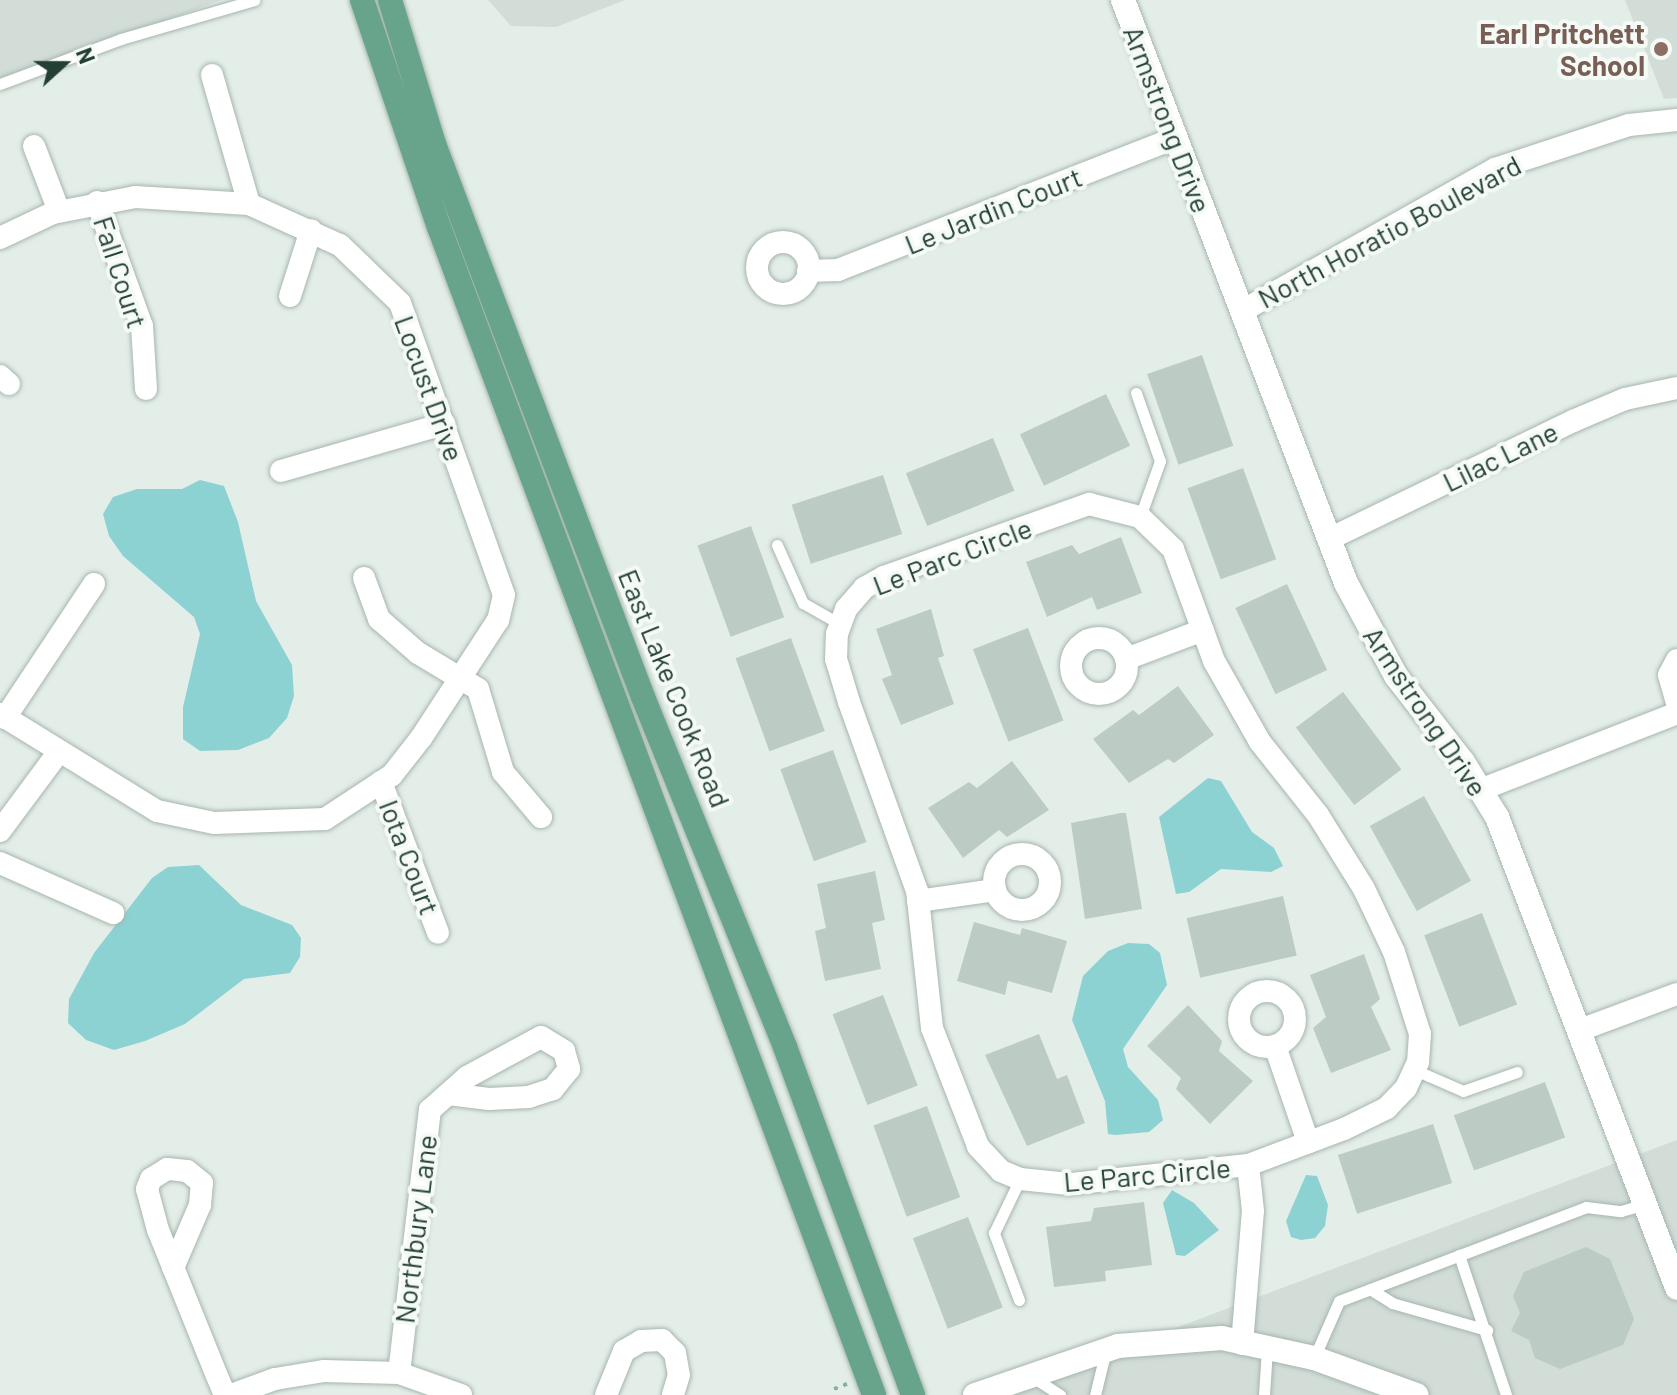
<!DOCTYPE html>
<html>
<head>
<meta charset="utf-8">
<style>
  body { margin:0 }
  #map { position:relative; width:1677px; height:1395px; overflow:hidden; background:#e4eee8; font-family:Barlow,sans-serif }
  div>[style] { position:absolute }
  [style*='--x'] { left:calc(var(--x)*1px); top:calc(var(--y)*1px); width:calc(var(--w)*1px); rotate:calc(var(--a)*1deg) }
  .built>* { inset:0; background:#d2ddd7 }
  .water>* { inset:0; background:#8cd2d3 }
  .building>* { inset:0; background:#bccbc3; transform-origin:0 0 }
  .path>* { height:4px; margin-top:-2px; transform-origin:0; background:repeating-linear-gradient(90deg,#84b29d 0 4px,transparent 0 10px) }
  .roads { filter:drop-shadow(0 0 2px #a6b6ae) drop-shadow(0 0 2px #a6b6ae) }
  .service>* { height:11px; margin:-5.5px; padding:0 5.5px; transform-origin:5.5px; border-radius:5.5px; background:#fff }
  .minor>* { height:22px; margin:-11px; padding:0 11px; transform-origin:11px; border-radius:11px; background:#fff }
  .minor>.ring { margin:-11px; padding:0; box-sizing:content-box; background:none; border:22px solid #fff; border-radius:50% }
  .tertiary>* { height:24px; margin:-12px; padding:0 12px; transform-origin:12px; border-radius:12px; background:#fff }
  .primary>* { height:24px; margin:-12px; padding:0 12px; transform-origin:12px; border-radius:12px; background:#68a48c }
  .dots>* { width:22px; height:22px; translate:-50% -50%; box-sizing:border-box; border:4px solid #f5faf6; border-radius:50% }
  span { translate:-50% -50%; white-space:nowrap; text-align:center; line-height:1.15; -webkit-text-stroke:8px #f5faf6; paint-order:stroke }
  .education-label { font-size:28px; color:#785e54; font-weight:700 }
  .right { translate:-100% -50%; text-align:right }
  .street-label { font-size:28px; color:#234034 }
  .north { position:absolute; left:24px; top:24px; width:80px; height:80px; -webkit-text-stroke:6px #f5faf6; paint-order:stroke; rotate:69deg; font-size:22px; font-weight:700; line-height:32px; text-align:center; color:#234034 }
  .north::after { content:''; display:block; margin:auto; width:28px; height:36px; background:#234034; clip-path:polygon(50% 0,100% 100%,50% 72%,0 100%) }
</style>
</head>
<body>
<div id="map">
  <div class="built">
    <div style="clip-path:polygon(0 0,221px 0,0 82px)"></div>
    <div style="clip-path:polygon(488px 0,625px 0,556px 27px,511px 26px)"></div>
    <div style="clip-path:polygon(1625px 0,1677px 0,1677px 98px,1664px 99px)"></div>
    <div style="clip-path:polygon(1677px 1140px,1677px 1395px,998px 1395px,1218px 1312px)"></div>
  </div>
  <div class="water">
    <div style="clip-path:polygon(200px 480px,224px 486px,238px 522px,256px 601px,292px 665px,294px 696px,287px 718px,269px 738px,238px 750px,200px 751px,183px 739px,183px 707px,200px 634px,194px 617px,123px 556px,109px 536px,103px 514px,113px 497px,137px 489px,182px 489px)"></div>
    <div style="clip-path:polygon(1208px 778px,1221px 781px,1252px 832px,1274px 848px,1283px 866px,1271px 872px,1221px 869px,1189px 892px,1176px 894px,1159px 817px)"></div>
    <div style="clip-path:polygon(199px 865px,241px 905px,292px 925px,301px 938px,300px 957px,290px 973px,244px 979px,185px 1024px,145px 1041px,114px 1050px,86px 1040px,68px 1023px,69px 999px,94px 953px,152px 878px,168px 867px)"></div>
    <div style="clip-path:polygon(1128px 943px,1149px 944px,1160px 953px,1167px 985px,1123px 1049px,1128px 1067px,1158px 1100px,1163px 1120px,1149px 1132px,1116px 1135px,1108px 1134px,1105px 1101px,1072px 1020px,1083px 976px,1108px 951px)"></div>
    <div style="clip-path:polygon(1306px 1175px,1317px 1176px,1328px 1205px,1325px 1226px,1315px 1238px,1301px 1240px,1291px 1237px,1286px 1221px)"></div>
    <div style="clip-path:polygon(1172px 1190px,1194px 1203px,1219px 1230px,1185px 1256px,1176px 1255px,1163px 1203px)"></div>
  </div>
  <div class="building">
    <div style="left:1202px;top:355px;width:96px;height:58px;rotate:71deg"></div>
    <div style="left:1106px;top:394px;width:57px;height:95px;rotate:65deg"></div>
    <div style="left:993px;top:438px;width:57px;height:94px;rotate:68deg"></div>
    <div style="left:1243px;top:468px;width:97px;height:59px;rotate:70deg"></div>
    <div style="left:883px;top:475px;width:62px;height:96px;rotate:72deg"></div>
    <div style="left:751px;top:526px;width:97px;height:57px;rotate:70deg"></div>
    <div style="clip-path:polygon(1121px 537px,1142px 593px,1097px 610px,1092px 597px,1047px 617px,1026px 562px,1072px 545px,1079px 554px)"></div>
    <div style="left:1287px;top:584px;width:95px;height:57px;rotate:65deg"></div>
    <div style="clip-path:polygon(931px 609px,944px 656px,938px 658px,954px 704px,901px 725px,882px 679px,892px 675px,876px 629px)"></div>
    <div style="left:1028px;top:628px;width:99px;height:59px;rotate:69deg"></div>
    <div style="left:791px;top:638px;width:99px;height:59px;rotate:70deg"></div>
    <div style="clip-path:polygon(1178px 686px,1214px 735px,1174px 763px,1168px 759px,1129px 783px,1093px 739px,1133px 710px,1139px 715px)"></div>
    <div style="left:1343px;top:692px;width:97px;height:59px;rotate:53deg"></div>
    <div style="left:833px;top:750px;width:98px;height:56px;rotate:70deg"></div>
    <div style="clip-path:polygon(1012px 761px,1049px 810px,1007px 837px,999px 830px,963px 858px,928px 808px,969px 782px,977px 788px)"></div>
    <div style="left:1424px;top:796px;width:97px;height:62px;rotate:61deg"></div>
    <div style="clip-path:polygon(1121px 813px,1126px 813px,1142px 909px,1085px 919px,1071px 823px)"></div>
    <div style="clip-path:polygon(875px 871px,885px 920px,872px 923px,881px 969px,825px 981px,815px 931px,826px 928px,817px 884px)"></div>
    <div style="left:1283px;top:896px;width:61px;height:99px;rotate:77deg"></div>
    <div style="left:1482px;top:913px;width:98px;height:62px;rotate:69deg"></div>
    <div style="clip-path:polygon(974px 922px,1020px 935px,1022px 928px,1067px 941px,1052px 993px,1008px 981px,1005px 995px,957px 981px)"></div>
    <div style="clip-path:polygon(1364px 954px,1380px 999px,1371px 1007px,1391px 1050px,1331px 1073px,1313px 1028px,1326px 1017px,1310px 975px)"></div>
    <div style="left:883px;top:995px;width:97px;height:54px;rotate:69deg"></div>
    <div style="clip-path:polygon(1188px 1005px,1222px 1041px,1219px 1051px,1253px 1081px,1210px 1124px,1176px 1089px,1181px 1078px,1147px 1046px)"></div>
    <div style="clip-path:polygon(1039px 1034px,1057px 1079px,1067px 1075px,1085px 1123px,1027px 1146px,985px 1055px)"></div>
    <div style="left:1545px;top:1082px;width:59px;height:97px;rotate:70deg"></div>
    <div style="left:927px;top:1106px;width:97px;height:57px;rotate:70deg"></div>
    <div style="left:1433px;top:1124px;width:62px;height:100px;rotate:72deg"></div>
    <div style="clip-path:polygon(1144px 1202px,1152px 1265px,1105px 1271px,1106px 1281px,1054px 1287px,1046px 1227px,1091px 1221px,1094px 1208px)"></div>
    <div style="left:968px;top:1217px;width:97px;height:59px;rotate:69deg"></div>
    <div style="clip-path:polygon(1586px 1247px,1610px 1259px,1634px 1319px,1623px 1345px,1560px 1369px,1535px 1358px,1529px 1340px,1511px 1331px,1520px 1313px,1513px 1296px,1524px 1272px)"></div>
  </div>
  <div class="path">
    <div style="--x:834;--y:1389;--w:14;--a:-21"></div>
  </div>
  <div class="roads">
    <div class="service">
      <div style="--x:0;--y:84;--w:129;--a:-20.4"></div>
      <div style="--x:121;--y:39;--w:139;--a:-16.3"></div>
      <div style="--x:1136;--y:393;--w:72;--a:70.6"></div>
      <div style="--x:1160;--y:461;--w:59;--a:109.7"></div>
      <div style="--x:777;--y:545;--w:64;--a:65.9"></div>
      <div style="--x:803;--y:603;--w:43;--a:29.6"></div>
      <div style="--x:1415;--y:1070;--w:52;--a:23.6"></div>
      <div style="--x:1463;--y:1091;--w:57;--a:-19.4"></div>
      <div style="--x:1459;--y:1255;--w:148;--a:71.4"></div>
      <div style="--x:1370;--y:1289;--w:26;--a:32"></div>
      <div style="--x:1392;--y:1303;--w:99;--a:15.9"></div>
      <div style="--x:1019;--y:1300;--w:72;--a:-110.5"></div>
      <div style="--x:994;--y:1233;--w:60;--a:-64.3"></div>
      <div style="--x:1314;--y:1358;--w:62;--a:-66.3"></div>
      <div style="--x:1339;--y:1301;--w:264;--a:-20.8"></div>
      <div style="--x:1586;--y:1207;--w:35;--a:7"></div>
      <div style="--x:1621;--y:1211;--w:25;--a:-16"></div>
      <div style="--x:1031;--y:1376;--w:35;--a:33"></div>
      <div style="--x:1095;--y:1395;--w:46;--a:-76.3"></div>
      <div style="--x:1264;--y:1395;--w:46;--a:-86.3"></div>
    </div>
    <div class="minor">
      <div style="--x:212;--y:75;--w:134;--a:74"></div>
      <div style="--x:34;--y:146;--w:70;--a:69"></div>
      <div style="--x:97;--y:202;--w:132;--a:70.1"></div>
      <div style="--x:142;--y:326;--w:63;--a:86.4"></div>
      <div style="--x:0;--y:238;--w:59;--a:-25.3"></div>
      <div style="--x:53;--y:213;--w:84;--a:-11"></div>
      <div style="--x:135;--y:197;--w:114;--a:3.5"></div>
      <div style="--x:249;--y:204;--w:100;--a:24.3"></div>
      <div style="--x:340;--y:245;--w:83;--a:44"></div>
      <div style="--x:400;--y:303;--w:310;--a:70.4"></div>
      <div style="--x:504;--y:595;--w:26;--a:103"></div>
      <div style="--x:498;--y:620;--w:141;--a:123.1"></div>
      <div style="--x:421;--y:738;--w:47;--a:128.1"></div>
      <div style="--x:392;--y:775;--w:80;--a:146.7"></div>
      <div style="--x:325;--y:819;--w:111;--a:177.9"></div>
      <div style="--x:214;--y:823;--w:58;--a:-168.1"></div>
      <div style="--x:157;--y:811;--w:185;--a:-148.3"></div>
      <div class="ring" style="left:757px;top:242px;width:30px;height:30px"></div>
      <div style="--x:808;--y:271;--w:30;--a:-2"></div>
      <div style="--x:838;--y:270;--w:362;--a:-21.4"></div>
      <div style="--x:290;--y:296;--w:69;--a:-72.3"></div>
      <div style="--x:1242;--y:311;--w:290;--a:-29.3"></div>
      <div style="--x:1495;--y:169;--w:141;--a:-18.2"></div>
      <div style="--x:1629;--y:125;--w:48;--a:-5.9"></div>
      <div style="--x:0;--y:376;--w:12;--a:42"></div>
      <div style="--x:281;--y:471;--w:170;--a:-16.1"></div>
      <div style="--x:1089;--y:504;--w:53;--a:14.3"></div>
      <div style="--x:1140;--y:517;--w:46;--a:44.1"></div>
      <div style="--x:1173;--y:549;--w:119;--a:69.9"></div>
      <div style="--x:1214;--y:661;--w:93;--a:60.4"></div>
      <div style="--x:1260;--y:742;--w:93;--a:51.5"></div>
      <div style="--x:1318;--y:815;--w:87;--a:58.1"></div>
      <div style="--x:1364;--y:889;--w:70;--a:64.5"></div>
      <div style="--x:1394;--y:952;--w:86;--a:72.4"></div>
      <div style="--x:1420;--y:1034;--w:28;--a:94"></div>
      <div style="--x:1418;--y:1062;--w:29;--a:115"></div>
      <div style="--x:1406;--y:1088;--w:28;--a:134"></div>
      <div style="--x:1387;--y:1108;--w:48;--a:154"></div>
      <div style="--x:1344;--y:1129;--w:103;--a:159.4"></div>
      <div style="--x:1248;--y:1165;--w:180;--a:173.9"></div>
      <div style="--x:1069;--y:1184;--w:49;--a:-174.2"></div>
      <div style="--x:1020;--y:1179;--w:21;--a:-157"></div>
      <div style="--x:1001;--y:1171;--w:34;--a:-133"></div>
      <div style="--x:978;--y:1146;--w:127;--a:-111.3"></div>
      <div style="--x:932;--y:1028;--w:138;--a:-96.2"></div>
      <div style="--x:917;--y:891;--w:201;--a:-109.8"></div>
      <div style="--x:849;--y:702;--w:45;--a:-106.8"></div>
      <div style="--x:836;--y:659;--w:25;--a:-88"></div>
      <div style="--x:837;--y:634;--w:27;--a:-70"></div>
      <div style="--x:846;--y:609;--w:28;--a:-49"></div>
      <div style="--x:864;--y:588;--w:23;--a:-29"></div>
      <div style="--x:884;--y:577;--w:218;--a:-19.6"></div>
      <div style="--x:1329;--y:539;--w:271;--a:-25.8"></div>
      <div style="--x:1573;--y:421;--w:56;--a:-22.9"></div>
      <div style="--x:1625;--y:399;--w:53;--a:-11.9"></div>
      <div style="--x:364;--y:578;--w:44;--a:69.9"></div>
      <div style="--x:379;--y:619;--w:52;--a:41.1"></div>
      <div style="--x:418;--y:653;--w:70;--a:31"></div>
      <div style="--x:478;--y:689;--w:87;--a:73.2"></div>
      <div style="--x:503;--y:772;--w:59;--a:49.8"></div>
      <div class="ring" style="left:1071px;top:638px;width:34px;height:34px"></div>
      <div style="--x:1126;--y:659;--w:82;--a:-20.6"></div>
      <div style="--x:1677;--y:660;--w:17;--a:118"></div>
      <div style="--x:1669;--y:675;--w:29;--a:74"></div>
      <div style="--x:5;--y:718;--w:161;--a:-56.4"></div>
      <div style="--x:381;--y:782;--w:161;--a:69.3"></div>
      <div style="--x:1480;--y:790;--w:212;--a:-21.3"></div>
      <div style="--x:0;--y:831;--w:97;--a:-53.4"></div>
      <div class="ring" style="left:994px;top:854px;width:34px;height:34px"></div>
      <div style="--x:0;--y:863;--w:124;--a:23.9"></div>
      <div style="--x:918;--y:901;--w:78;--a:-8.1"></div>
      <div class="ring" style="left:1239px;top:991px;width:34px;height:34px"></div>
      <div style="--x:1580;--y:1030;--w:103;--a:-20.4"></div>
      <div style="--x:1275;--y:1046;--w:102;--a:71"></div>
      <div style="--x:173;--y:1268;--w:69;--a:-66.8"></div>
      <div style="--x:200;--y:1205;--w:22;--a:-85"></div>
      <div style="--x:202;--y:1183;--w:19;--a:-141"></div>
      <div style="--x:187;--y:1171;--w:20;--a:-174"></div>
      <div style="--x:167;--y:1169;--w:19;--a:148"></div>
      <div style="--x:151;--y:1179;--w:11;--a:112"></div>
      <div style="--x:147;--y:1189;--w:42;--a:75"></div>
      <div style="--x:158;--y:1230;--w:157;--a:68"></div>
      <div style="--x:217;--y:1376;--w:21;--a:67"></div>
      <div style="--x:1242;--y:1344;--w:133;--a:-85.3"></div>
      <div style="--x:1253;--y:1211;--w:46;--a:-96.2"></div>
      <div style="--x:399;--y:1373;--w:265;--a:-83.3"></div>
      <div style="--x:430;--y:1110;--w:50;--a:-41.7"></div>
      <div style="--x:467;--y:1077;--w:84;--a:-28.4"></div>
      <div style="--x:541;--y:1037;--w:27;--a:31"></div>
      <div style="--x:564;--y:1051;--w:19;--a:74"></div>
      <div style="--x:569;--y:1069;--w:26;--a:129"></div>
      <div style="--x:553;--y:1089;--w:25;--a:162"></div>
      <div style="--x:529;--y:1097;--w:40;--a:177.1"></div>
      <div style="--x:489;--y:1099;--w:41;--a:-173"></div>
      <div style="--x:231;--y:1395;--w:47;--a:-20"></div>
      <div style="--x:275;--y:1379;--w:50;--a:-9.3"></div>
      <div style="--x:324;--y:1371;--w:75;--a:1.5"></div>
      <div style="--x:399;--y:1373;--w:66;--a:19.5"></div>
      <div style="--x:606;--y:1395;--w:48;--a:-67.8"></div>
      <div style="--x:624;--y:1351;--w:20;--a:-30"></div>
      <div style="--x:641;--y:1341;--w:21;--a:-3"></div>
      <div style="--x:662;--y:1340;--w:18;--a:45"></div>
      <div style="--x:675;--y:1353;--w:22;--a:80"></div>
      <div style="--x:679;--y:1375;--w:21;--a:107"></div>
    </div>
    <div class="tertiary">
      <div style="--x:1123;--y:0;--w:624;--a:69.07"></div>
      <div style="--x:1346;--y:583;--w:106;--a:61.7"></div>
      <div style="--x:1396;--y:676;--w:109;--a:52.1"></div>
      <div style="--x:1463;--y:762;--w:65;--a:58.3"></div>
      <div style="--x:1497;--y:817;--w:504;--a:69.08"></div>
      <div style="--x:975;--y:1395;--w:151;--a:-18.9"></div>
      <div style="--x:1118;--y:1346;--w:104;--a:-4.4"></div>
      <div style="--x:1222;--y:1338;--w:94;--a:12.3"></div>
      <div style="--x:1314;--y:1358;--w:109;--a:19.9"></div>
    </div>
    <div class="primary">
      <div style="--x:362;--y:0;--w:240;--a:71.3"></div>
      <div style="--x:439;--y:227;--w:1246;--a:69.57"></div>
      <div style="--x:390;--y:0;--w:151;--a:73"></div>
      <div style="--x:434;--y:144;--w:591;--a:69.3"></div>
      <div style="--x:643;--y:697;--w:378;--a:67.9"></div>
      <div style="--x:785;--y:1047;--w:371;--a:69.8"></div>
    </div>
  </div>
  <div class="dots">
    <div style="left:1661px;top:49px;background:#8d6e63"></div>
  </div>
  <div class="education-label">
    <span class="right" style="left:1645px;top:49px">Earl Pritchett<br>School</span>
  </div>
  <div class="street-label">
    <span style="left:1168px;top:119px;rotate:69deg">Armstrong Drive</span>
    <span style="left:993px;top:210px;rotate:-22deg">Le Jardin Court</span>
    <span style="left:1389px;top:231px;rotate:-28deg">North Horatio Boulevard</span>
    <span style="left:121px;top:272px;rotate:72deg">Fall Court</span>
    <span style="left:430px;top:388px;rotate:70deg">Locust Drive</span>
    <span style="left:1500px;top:456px;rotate:-26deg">Lilac Lane</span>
    <span style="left:952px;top:556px;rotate:-21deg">Le Parc Circle</span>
    <span style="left:675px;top:688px;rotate:68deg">East Lake Cook Road</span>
    <span style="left:1426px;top:711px;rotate:56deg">Armstrong Drive</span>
    <span style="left:410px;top:857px;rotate:69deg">Iota Court</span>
    <span style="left:1147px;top:1174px;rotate:-5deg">Le Parc Circle</span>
    <span style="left:415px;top:1229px;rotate:-83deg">Northbury Lane</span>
  </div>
  <div class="north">N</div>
</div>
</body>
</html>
